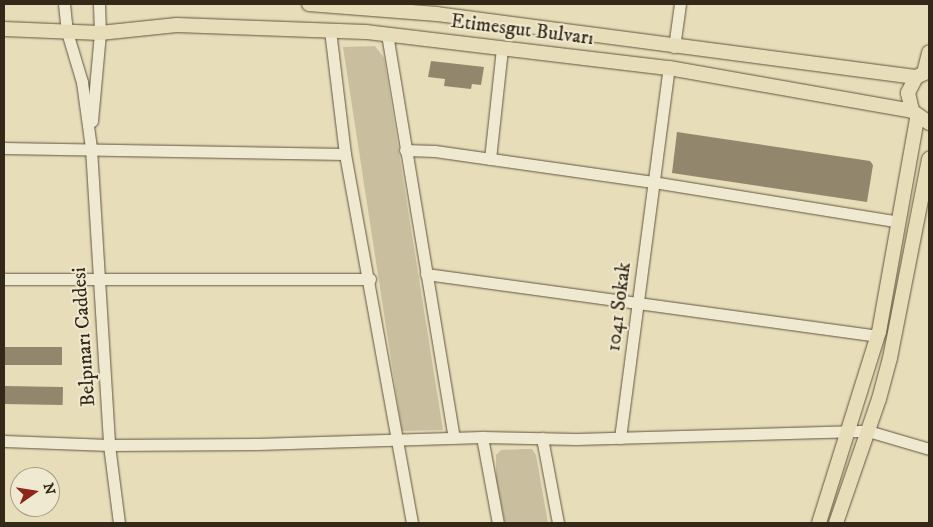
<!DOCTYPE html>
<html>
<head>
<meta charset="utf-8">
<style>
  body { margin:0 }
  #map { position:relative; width:933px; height:527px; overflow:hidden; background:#e8ddb9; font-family:"IM FELL DW Pica",serif }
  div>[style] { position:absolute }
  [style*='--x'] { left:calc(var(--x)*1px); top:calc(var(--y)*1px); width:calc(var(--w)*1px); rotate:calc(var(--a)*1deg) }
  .green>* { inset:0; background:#c9be9e }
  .building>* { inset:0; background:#92866c; transform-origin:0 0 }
  .roads { filter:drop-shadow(0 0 1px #615540) drop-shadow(0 0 1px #615540) }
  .minor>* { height:11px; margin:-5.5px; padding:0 5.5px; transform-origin:5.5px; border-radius:5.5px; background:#f0e9d2 }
  .major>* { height:14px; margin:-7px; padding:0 7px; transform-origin:7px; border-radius:7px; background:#e8ddb9 }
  span { translate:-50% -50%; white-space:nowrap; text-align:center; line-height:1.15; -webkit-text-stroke:4px #f0e9d2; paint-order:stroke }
  .street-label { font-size:20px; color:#342818 }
  .frame { position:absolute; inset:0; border:5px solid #342818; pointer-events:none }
  .north { position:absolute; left:10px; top:467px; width:50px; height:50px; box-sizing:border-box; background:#f0e9d2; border:1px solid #a59c88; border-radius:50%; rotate:77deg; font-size:14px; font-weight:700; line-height:20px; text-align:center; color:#342818 }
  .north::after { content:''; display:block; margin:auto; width:18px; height:22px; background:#8f2418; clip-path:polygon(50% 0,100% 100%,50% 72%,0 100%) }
</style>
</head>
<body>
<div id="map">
  <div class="green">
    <div style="clip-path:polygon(375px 46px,384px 58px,443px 430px,402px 431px,343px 47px)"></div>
    <div style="clip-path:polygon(524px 449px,532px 449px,536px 455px,548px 523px,505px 523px,496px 478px,496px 455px,501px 450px)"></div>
  </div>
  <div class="building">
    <div style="clip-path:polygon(431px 61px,484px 67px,481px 85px,472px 84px,471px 89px,444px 86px,445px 79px,428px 77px)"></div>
    <div style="clip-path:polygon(677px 132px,870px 161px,873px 165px,867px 202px,672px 173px)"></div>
    <div style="left:4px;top:347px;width:58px;height:18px"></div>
    <div style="left:4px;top:386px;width:59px;height:18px;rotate:1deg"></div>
  </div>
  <div class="roads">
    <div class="minor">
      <div style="--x:64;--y:4;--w:28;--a:84"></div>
      <div style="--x:67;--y:32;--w:52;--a:73.3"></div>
      <div style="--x:82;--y:82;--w:67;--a:82.2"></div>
      <div style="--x:91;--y:148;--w:298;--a:86.5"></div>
      <div style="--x:109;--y:445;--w:79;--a:82.7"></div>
      <div style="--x:330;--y:30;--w:125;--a:83.1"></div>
      <div style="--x:345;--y:154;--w:375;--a:79.7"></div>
      <div style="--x:387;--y:34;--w:409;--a:80.6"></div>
      <div style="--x:674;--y:47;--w:43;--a:-82.1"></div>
      <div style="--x:92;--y:121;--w:88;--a:-84.8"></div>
      <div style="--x:100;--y:33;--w:29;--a:-92"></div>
      <div style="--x:4;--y:148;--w:341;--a:1"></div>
      <div style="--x:405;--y:150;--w:30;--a:2"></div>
      <div style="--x:435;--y:151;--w:220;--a:8.1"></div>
      <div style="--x:653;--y:182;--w:249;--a:9.2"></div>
      <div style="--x:490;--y:159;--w:111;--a:-83.8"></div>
      <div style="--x:426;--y:274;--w:455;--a:7.8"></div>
      <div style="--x:4;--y:279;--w:366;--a:0"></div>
      <div style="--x:482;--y:437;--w:94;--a:1.2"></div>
      <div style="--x:576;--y:439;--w:292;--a:-1.6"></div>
      <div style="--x:868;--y:431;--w:64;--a:16.4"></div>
      <div style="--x:542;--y:438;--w:86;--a:79.3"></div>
      <div style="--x:620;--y:438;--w:373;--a:-82.5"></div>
      <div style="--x:4;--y:441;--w:105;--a:2.2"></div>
      <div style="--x:109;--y:445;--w:148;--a:-0.4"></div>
      <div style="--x:257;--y:444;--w:225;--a:-1.8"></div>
      <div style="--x:482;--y:437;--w:87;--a:79.5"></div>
    </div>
    <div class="major">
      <div style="--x:309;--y:4;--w:128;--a:4.5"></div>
      <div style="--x:437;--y:14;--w:483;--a:7.5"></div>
      <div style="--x:4;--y:29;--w:96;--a:2.4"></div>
      <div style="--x:100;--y:33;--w:77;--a:-5.9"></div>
      <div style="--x:177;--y:25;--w:189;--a:2.1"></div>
      <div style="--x:366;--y:32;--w:305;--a:6.8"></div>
      <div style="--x:669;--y:68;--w:247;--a:10"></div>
      <div style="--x:929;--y:71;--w:14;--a:155"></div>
      <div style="--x:916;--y:77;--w:18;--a:117"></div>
      <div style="--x:908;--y:93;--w:18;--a:77"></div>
      <div style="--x:912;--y:111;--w:21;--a:35"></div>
      <div style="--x:924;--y:73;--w:21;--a:-76"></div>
      <div style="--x:819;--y:523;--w:200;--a:-72.6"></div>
      <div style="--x:879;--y:332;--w:217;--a:-79.9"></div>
      <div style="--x:836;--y:523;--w:131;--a:-70.9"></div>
      <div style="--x:879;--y:399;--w:42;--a:-75"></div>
      <div style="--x:890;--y:358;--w:203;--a:-78.9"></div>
    </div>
  </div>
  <div class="street-label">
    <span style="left:522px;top:30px;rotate:7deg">Etimesgut Bulvarı</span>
    <span style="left:619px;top:307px;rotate:-83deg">1041 Sokak</span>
    <span style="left:84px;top:337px;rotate:-94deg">Belpınarı Caddesi</span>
  </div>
  <div class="frame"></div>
  <div class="north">N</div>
</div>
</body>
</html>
